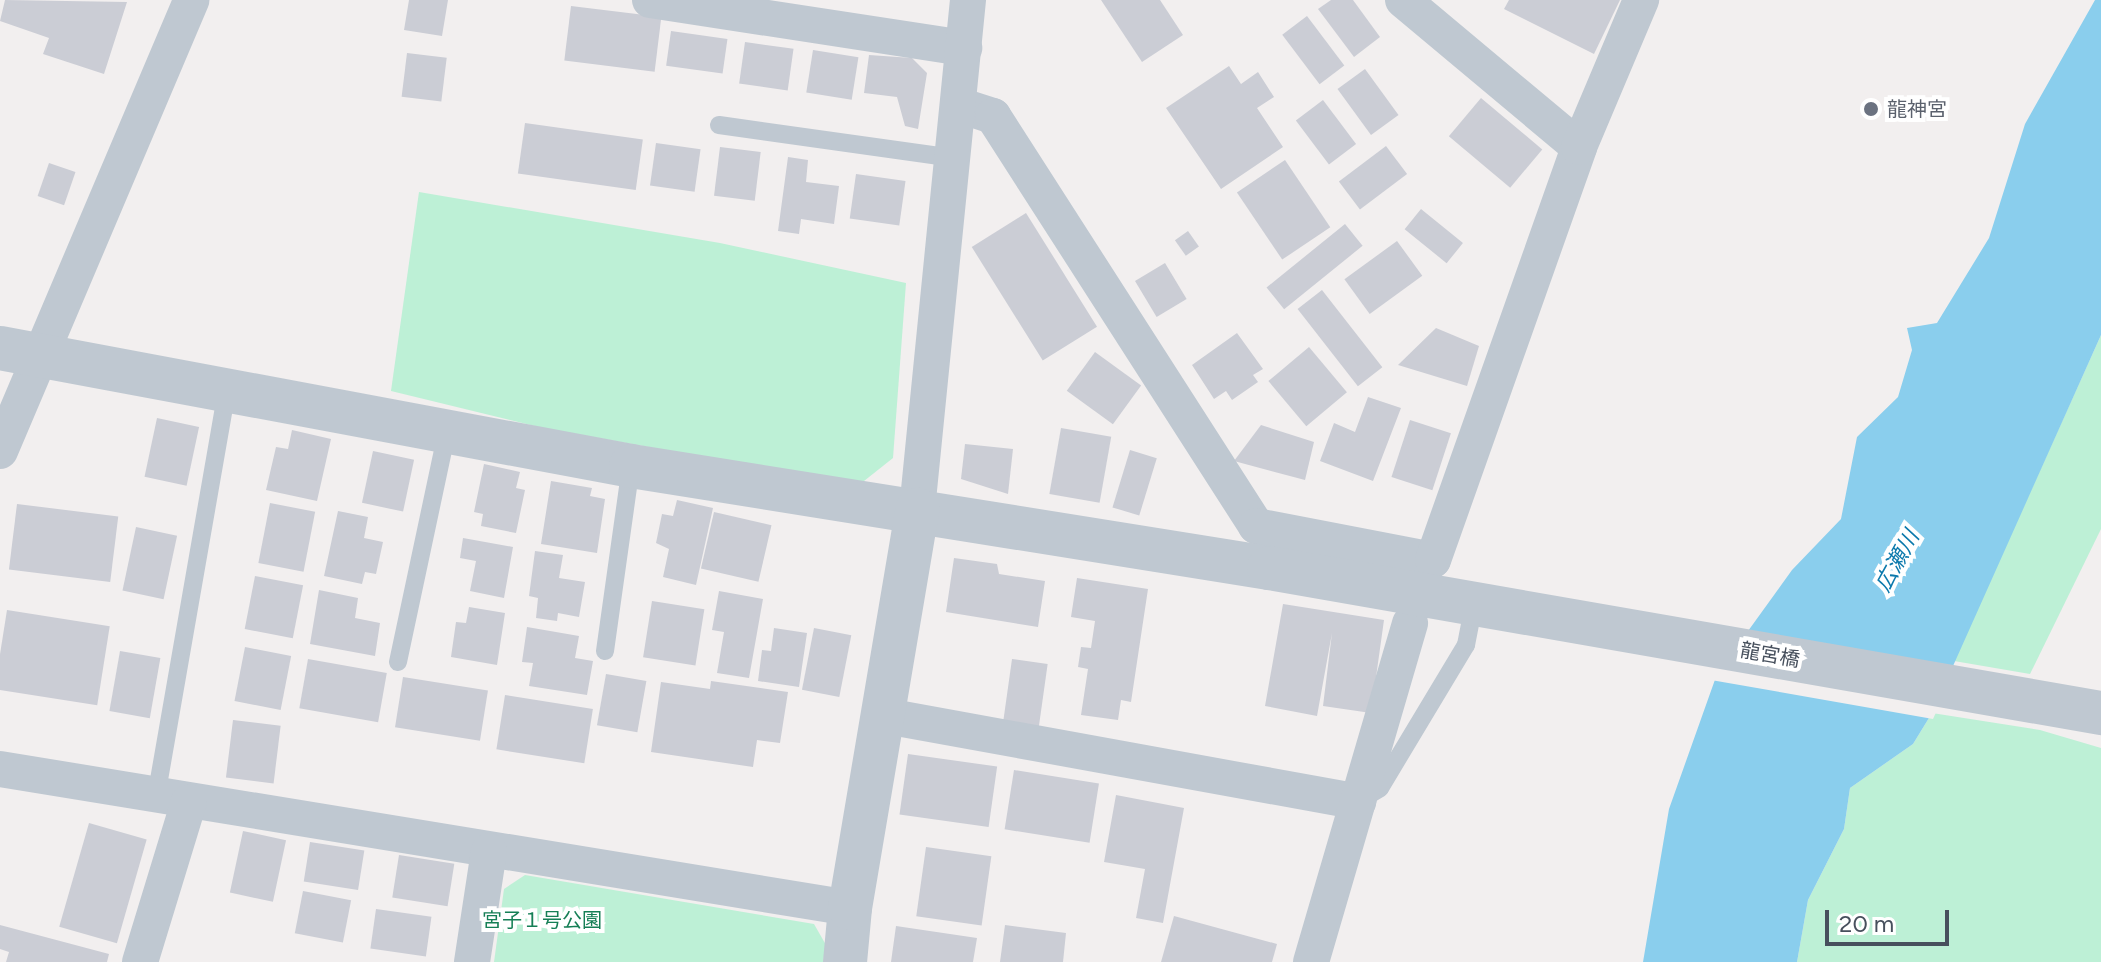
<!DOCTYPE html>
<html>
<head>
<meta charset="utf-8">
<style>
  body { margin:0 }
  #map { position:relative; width:2101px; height:962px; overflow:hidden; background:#f2efef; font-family:Figtree,"Noto Sans JP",sans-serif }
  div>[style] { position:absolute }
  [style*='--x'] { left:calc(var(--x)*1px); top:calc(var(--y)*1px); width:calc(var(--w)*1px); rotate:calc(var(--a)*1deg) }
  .green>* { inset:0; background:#bdf0d6 }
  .water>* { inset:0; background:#8aceed }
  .pier>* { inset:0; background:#f2efef }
  .building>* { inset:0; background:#cbcdd5; transform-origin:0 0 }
  .service>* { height:18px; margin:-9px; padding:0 9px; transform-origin:9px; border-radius:9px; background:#bfc8d1 }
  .minor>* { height:36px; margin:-18px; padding:0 18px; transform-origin:18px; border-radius:18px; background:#bfc8d1 }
  .tertiary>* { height:44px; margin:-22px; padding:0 22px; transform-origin:22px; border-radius:22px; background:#bfc8d1 }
  .dots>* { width:22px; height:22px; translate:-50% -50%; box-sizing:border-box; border:4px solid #fff; border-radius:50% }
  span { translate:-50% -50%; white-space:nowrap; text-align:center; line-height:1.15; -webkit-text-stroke:8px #fff; paint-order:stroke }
  .worship-label { font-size:20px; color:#5b616d }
  .left { translate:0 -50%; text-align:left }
  .street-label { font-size:20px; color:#47505d }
  .park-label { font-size:20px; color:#167f56 }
  .water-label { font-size:22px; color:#0b79ac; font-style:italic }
  .scale { position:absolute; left:1825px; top:910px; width:124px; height:36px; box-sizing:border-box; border:4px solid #47505d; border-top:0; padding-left:10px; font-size:24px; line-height:28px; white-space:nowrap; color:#47505d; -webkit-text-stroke:6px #fff; paint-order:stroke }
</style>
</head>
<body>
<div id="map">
  <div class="green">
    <div style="clip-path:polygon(419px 192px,720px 243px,906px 283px,893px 458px,859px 485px,543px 428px,391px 391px)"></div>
    <div style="clip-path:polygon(2101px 335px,2101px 529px,2030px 674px,1954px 661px)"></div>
    <div style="clip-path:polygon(1932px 713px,2040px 730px,2101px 748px,2101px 962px,1797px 962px,1808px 900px,1844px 829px,1850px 788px,1913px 744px)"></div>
    <div style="clip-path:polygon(525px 875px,814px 924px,826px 945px,823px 962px,494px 962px,504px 889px)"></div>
  </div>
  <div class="water">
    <div style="clip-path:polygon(2095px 0,2101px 0,2101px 335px,1932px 713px,1913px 744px,1850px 788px,1844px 829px,1808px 900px,1797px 962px,1643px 962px,1669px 809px,1717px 674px,1792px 570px,1841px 519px,1857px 437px,1898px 397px,1912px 350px,1907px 328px,1937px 323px,1989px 238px,2025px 124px)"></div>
  </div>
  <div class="pier">
    <div style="clip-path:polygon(1741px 633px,1955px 671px,1933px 719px,1711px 680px)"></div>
  </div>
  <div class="building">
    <div style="clip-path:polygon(5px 0,127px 2px,104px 74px,43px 54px,49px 38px,0 21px)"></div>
    <div style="clip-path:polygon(409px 0,448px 0,442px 36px,404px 30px)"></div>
    <div style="clip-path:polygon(1101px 0,1160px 0,1183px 35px,1142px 62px)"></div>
    <div style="clip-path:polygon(1331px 0,1353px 0,1380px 37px,1354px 57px,1318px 9px)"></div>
    <div style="clip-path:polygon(1509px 0,1620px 0,1594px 54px,1504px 9px)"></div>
    <div style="left:571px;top:6px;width:91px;height:55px;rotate:7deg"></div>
    <div style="left:1307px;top:16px;width:62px;height:31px;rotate:53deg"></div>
    <div style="left:671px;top:31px;width:57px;height:35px;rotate:8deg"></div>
    <div style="left:745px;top:42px;width:49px;height:42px;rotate:8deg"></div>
    <div style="left:813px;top:50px;width:46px;height:43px;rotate:9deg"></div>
    <div style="left:407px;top:53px;width:40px;height:44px;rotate:7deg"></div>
    <div style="clip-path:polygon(869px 55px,912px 58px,927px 73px,918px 129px,905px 126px,897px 97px,864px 93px)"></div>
    <div style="clip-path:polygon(1229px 66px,1241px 84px,1258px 72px,1274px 97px,1257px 108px,1283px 147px,1221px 189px,1166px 108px)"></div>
    <div style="left:1365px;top:69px;width:57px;height:34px;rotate:54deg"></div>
    <div style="left:1481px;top:98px;width:80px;height:50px;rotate:40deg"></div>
    <div style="left:1323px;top:100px;width:55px;height:34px;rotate:53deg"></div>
    <div style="left:525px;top:123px;width:119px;height:51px;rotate:8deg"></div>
    <div style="left:656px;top:143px;width:45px;height:43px;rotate:8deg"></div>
    <div style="left:1386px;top:146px;width:35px;height:59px;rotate:53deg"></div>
    <div style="left:720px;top:147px;width:41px;height:49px;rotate:7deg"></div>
    <div style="clip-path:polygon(788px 157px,808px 160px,806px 182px,839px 186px,834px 224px,801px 219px,799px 234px,778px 231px)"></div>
    <div style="left:1285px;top:160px;width:81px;height:58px;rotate:56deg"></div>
    <div style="left:49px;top:163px;width:28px;height:35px;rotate:19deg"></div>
    <div style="left:856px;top:174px;width:50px;height:45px;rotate:8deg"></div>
    <div style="left:1421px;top:209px;width:54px;height:26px;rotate:39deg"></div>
    <div style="left:1026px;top:213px;width:134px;height:64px;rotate:58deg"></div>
    <div style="left:1345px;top:224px;width:28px;height:101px;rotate:51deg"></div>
    <div style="left:1188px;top:231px;width:19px;height:16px;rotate:55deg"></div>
    <div style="left:1397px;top:241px;width:43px;height:65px;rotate:54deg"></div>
    <div style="left:1165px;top:263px;width:42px;height:35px;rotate:59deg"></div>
    <div style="left:1322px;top:290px;width:98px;height:31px;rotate:52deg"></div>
    <div style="clip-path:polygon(1436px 328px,1479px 346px,1467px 386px,1398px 365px)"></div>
    <div style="clip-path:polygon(1237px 333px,1263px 369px,1253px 375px,1258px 382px,1232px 400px,1226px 391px,1214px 399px,1192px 365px)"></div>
    <div style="left:1309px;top:347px;width:59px;height:53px;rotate:50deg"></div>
    <div style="left:1095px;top:352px;width:57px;height:48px;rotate:36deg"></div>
    <div style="clip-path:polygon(1368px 397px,1401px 408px,1373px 481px,1320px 461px,1334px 423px,1355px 432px)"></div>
    <div style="left:157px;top:418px;width:43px;height:60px;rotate:12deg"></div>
    <div style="left:1410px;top:420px;width:43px;height:60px;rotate:18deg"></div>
    <div style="clip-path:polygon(1261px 425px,1314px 442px,1305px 480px,1234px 461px)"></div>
    <div style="left:1061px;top:428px;width:51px;height:67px;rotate:10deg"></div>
    <div style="clip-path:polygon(292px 430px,331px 439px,317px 501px,266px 490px,276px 447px,288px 449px)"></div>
    <div style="clip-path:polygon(965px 444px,1013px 449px,1008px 494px,961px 479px)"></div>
    <div style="left:1130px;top:450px;width:28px;height:60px;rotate:17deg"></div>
    <div style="left:373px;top:451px;width:42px;height:53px;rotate:12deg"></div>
    <div style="clip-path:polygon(484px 464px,520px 472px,516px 488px,525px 490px,516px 533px,481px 526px,483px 514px,474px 512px)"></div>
    <div style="clip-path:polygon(551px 481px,592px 488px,590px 496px,605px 499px,597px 553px,541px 544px)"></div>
    <div style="clip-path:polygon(677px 500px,713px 508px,696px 585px,663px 577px,669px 549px,656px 543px,662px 514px,673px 516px)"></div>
    <div style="left:270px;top:503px;width:46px;height:61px;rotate:11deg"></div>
    <div style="left:17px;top:504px;width:102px;height:66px;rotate:7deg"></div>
    <div style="clip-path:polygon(338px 511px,368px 517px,364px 538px,383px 542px,376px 574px,365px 572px,362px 584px,324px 576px)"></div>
    <div style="left:714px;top:512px;width:59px;height:58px;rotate:13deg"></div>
    <div style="left:136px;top:527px;width:42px;height:65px;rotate:12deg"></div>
    <div style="clip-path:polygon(463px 538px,513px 547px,504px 598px,470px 591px,476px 561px,460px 558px)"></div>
    <div style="clip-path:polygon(535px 551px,563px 555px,559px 578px,585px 582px,579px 617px,558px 613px,557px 621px,536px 618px,538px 598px,529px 596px)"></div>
    <div style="clip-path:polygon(954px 558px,997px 564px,999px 574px,1045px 581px,1038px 627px,946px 612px)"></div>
    <div style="left:255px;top:576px;width:49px;height:54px;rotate:11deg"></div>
    <div style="clip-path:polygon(1077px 578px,1148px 589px,1131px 702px,1121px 700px,1118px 720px,1081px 715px,1088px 669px,1078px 667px,1081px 647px,1091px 648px,1095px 621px,1071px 617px)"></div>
    <div style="clip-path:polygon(319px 590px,358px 598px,355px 618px,380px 623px,375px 656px,310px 644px)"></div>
    <div style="clip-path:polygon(719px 591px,763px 599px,749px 678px,717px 673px,724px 632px,712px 630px)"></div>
    <div style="left:652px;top:601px;width:53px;height:57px;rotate:9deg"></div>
    <div style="clip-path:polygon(1283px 604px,1384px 620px,1371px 713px,1323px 706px,1332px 633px,1317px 716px,1265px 706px)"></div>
    <div style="clip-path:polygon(469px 607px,505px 613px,497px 665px,451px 657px,456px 622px,466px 623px)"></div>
    <div style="left:7px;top:610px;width:104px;height:80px;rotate:9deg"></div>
    <div style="clip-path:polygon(527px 627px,579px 636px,575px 658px,593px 661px,587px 695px,529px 686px,533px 663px,522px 662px)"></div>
    <div style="clip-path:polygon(774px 628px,807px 633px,799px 687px,758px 681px,762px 650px,771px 651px)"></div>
    <div style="left:814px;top:628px;width:38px;height:63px;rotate:11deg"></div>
    <div style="left:245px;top:647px;width:47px;height:55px;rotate:11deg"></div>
    <div style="left:120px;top:651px;width:41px;height:61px;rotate:10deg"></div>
    <div style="left:308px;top:659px;width:80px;height:50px;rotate:10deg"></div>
    <div style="left:1012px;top:659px;width:36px;height:63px;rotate:8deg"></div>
    <div style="left:606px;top:674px;width:41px;height:52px;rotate:10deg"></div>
    <div style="left:403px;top:677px;width:86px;height:51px;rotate:9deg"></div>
    <div style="clip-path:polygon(711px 681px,788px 692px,780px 743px,757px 740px,753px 767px,651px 752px,661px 682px,710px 689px)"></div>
    <div style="left:505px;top:695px;width:89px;height:55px;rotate:9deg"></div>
    <div style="left:233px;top:720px;width:48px;height:58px;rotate:7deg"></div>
    <div style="left:908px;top:754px;width:90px;height:61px;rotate:8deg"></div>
    <div style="left:1014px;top:770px;width:86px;height:60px;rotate:9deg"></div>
    <div style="clip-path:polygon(1116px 795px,1184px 808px,1163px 923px,1136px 918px,1145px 869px,1104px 862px)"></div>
    <div style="left:89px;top:823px;width:60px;height:108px;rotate:16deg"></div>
    <div style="left:243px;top:831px;width:44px;height:63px;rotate:12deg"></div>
    <div style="left:310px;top:842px;width:55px;height:40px;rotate:9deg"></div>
    <div style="left:926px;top:847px;width:66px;height:70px;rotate:8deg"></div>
    <div style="left:399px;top:855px;width:56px;height:43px;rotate:9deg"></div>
    <div style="left:303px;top:891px;width:49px;height:43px;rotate:11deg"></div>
    <div style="left:376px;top:909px;width:56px;height:40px;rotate:8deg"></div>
    <div style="clip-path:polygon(1174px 916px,1277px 944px,1272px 962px,1161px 962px)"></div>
    <div style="clip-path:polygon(0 925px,109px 954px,107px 962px,6px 962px,9px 952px,0 949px)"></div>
    <div style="clip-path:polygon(1005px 925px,1066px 933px,1063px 962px,1000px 962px)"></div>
    <div style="clip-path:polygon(896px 926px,977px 938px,973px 962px,891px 962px)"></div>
  </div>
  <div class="service">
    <div style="--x:719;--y:125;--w:237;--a:8"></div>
    <div style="--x:605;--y:651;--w:187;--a:-82"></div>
    <div style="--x:398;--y:662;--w:236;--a:-78"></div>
    <div style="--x:156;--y:797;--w:414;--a:-80.1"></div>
    <div style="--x:1362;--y:799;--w:21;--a:-31"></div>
    <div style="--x:1380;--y:788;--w:167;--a:-59"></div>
    <div style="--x:1466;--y:645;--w:42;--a:-79"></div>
  </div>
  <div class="minor">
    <div style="--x:650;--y:0;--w:318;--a:8.7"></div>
    <div style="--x:1403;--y:0;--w:229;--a:39.9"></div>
    <div style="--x:959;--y:105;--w:36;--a:18"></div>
    <div style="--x:993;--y:116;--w:487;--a:57.3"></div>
    <div style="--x:1256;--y:526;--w:180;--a:10.9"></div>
    <div style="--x:1433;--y:560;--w:438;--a:-70.5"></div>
    <div style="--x:1579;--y:147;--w:160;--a:-67.1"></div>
    <div style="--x:0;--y:451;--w:490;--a:-67"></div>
    <div style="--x:917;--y:510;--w:513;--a:-84.29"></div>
    <div style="--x:886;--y:716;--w:480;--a:10.3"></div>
    <div style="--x:0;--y:769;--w:861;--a:9.29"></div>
    <div style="--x:140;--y:962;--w:167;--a:-73"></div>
    <div style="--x:472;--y:962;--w:112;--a:-81.3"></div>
    <div style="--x:1311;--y:962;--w:353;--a:-73.7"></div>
  </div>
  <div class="tertiary">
    <div style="--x:0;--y:348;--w:642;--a:10.59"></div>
    <div style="--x:631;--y:466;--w:646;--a:9.08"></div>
    <div style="--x:1269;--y:568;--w:845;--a:9.89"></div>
    <div style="--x:845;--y:962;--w:54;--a:-84.7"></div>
    <div style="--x:850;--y:908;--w:404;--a:-80.4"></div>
  </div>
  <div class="dots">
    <div style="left:1871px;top:109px;background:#6b7280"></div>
  </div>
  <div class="worship-label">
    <span class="left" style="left:1887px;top:109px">龍神宮</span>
  </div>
  <div class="street-label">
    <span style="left:1770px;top:655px;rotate:10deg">龍宮橋</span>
  </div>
  <div class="park-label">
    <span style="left:542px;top:920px">宮子１号公園</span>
  </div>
  <div class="water-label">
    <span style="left:1897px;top:561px;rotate:-61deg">広瀬川</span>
  </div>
  <div class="scale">20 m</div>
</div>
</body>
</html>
